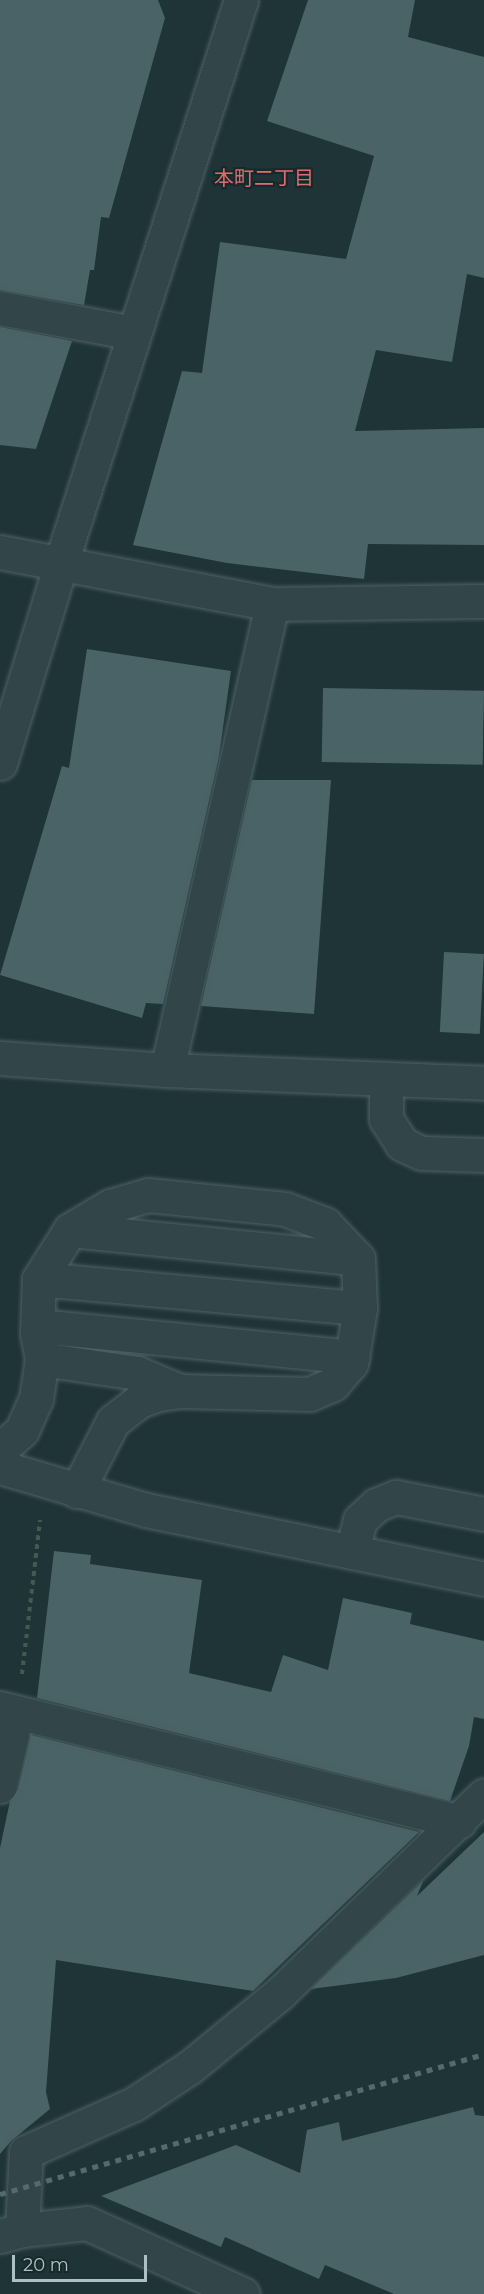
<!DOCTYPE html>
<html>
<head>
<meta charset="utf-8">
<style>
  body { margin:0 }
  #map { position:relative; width:484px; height:2294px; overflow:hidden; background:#1e3437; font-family:Montserrat,"Noto Sans JP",sans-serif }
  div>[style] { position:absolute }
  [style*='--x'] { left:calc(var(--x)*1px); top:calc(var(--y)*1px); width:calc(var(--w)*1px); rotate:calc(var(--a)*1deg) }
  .building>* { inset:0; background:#496367; transform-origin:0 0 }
  .path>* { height:4px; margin-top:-2px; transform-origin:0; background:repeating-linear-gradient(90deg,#425a52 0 4.5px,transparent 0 9px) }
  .roads { filter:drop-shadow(0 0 2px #4f6266) drop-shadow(0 0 2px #4f6266) }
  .minor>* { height:33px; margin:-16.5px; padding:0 16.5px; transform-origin:16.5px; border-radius:16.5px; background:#324548 }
  .rail>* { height:4.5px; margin-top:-2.25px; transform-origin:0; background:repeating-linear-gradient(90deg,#536b6f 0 6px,transparent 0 12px) }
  span { translate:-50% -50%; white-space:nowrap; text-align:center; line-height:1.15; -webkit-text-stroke:4.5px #18292c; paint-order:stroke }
  .neighbourhood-label { font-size:20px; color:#df6d6e }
  .scale { position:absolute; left:12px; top:2255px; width:135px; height:27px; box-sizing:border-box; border:3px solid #acc1c5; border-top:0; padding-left:8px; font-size:18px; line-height:21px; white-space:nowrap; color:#acc1c5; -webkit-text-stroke:4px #18292c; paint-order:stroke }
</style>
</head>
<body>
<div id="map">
  <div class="building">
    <div style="clip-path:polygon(0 0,158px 0,165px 18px,109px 218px,101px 217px,94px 270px,90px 270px,84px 305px,0 290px)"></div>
    <div style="clip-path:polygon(308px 0,415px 0,408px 37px,484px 57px,484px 278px,467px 274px,452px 362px,376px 350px,355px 431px,484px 428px,484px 545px,368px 544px,364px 579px,227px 563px,133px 545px,182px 371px,202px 373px,220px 242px,346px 259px,374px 156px,267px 121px)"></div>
    <div style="clip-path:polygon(0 327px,72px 341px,36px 449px,0 445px)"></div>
    <div style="clip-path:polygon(87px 649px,231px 671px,219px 756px,163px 1004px,146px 1003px,142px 1018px,0 975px,62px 766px,69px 768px)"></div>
    <div style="left:323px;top:688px;width:161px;height:74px;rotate:1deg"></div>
    <div style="clip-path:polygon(252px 780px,331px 780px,314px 1014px,201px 1006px)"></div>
    <div style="left:444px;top:952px;width:40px;height:80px;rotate:3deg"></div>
    <div style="clip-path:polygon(54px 1551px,91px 1555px,90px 1564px,202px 1580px,189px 1673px,271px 1692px,283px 1655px,328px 1670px,343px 1598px,412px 1613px,410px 1624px,484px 1641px,484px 1719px,474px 1717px,469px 1746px,450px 1801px,37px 1698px)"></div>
    <div style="clip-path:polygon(31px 1735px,419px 1832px,253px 1991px,56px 1960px,46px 2092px,50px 2109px,11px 2141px,0 2154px,0 1848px,10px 1801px,18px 1790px)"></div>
    <div style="clip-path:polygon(484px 1832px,484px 1955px,396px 1978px,311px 1989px,423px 1881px,417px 1896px)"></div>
    <div style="clip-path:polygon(473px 2107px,475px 2115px,484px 2116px,484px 2294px,394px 2294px,325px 2265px,319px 2279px,225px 2237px,221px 2247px,101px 2196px,236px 2145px,300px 2173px,307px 2130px,339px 2122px,342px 2141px)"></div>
  </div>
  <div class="path">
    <div style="--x:22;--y:1674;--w:155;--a:-83.3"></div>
  </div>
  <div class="roads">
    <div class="minor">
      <div style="--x:0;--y:308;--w:136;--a:10.6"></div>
      <div style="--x:0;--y:552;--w:277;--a:10.8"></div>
      <div style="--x:272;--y:604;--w:212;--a:-0.8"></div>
      <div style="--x:0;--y:763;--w:209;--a:-73"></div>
      <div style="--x:61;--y:563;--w:591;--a:-72.27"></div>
      <div style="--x:0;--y:1058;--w:167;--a:4.1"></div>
      <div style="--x:167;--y:1070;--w:317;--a:2.3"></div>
      <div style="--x:167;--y:1070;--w:478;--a:-77.3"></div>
      <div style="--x:386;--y:1079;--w:40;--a:90"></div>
      <div style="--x:386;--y:1119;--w:30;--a:57"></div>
      <div style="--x:402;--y:1144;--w:21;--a:25"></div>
      <div style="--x:421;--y:1153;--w:63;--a:1.8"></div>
      <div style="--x:70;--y:1230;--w:289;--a:5.7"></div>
      <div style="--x:39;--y:1279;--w:322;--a:5.2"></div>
      <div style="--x:38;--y:1326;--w:316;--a:5.6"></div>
      <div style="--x:42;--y:1359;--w:96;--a:8.4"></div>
      <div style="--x:137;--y:1373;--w:47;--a:22.7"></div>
      <div style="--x:0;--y:1450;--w:30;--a:-42"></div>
      <div style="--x:22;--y:1430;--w:34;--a:-66"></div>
      <div style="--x:36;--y:1399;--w:40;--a:-81.5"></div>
      <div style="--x:42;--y:1359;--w:26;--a:-101"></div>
      <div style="--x:37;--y:1333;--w:54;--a:-87.9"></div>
      <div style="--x:39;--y:1279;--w:58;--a:-57.7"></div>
      <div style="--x:70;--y:1230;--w:47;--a:-31"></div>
      <div style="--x:110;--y:1206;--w:40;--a:-16"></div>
      <div style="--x:148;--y:1195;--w:138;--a:5.8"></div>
      <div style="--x:285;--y:1209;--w:43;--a:20.6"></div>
      <div style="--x:325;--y:1224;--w:48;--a:46.7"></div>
      <div style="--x:358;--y:1259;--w:49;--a:87.7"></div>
      <div style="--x:360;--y:1308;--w:56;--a:99.3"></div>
      <div style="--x:351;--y:1363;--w:28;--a:131"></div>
      <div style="--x:333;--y:1384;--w:25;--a:157"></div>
      <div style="--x:310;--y:1394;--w:130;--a:-178.7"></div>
      <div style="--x:180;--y:1391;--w:21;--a:172"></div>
      <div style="--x:159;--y:1394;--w:21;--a:161"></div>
      <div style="--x:139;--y:1401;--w:33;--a:142"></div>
      <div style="--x:113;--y:1421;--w:79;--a:117.2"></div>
      <div style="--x:0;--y:1467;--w:152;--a:16.4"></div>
      <div style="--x:146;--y:1510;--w:345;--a:11.5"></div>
      <div style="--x:352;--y:1552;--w:33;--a:-76"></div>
      <div style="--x:360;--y:1520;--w:22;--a:-43"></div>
      <div style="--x:376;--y:1505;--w:22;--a:-22"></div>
      <div style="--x:396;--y:1497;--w:90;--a:10.9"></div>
      <div style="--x:0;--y:1708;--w:473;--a:13.9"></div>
      <div style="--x:0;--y:1786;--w:75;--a:-76.9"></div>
      <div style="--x:22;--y:2230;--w:78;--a:-87.1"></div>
      <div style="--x:26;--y:2152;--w:118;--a:-24"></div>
      <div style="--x:134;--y:2104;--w:67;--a:-33.5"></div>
      <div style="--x:190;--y:2067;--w:117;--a:-39.4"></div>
      <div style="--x:280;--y:1993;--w:284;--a:-44.1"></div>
      <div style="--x:0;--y:2236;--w:23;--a:-15"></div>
      <div style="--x:22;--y:2230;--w:65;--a:-6.1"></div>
      <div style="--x:87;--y:2223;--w:171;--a:24.5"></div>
    </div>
  </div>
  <div class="rail">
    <div style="--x:0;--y:2194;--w:504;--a:-16.13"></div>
  </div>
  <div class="neighbourhood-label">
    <span style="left:264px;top:178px">本町二丁目</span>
  </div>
  <div class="scale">20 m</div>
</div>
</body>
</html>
